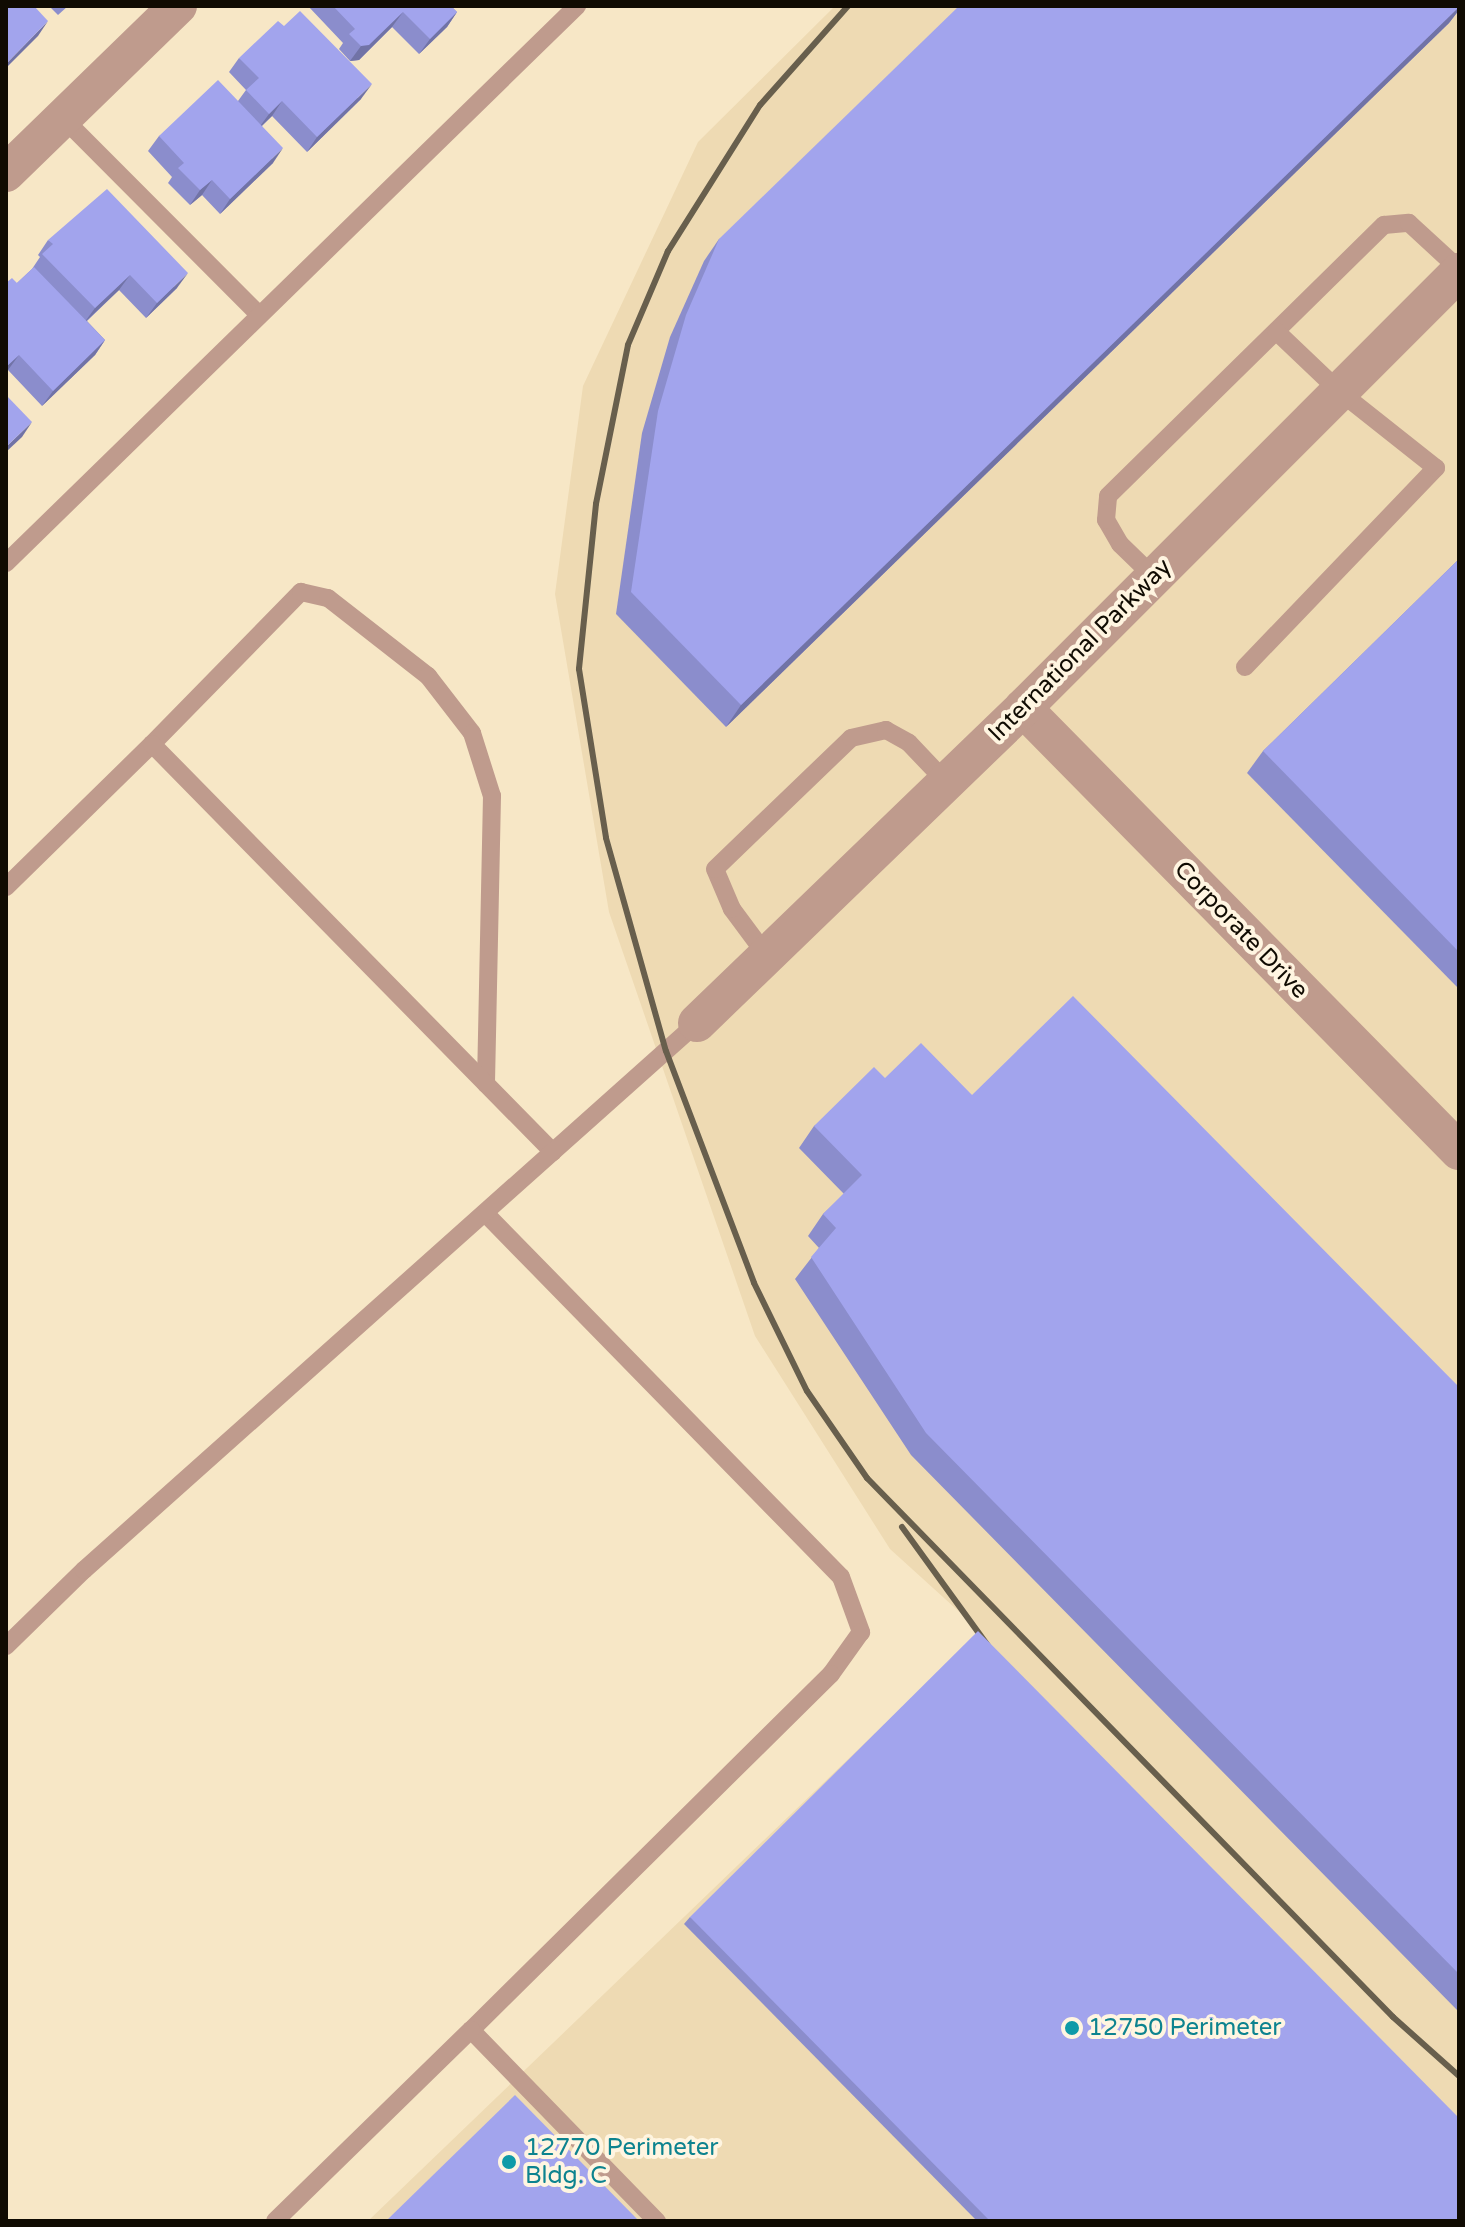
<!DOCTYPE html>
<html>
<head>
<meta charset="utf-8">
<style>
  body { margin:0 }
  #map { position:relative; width:1465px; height:2227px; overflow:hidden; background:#f7e7c6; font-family:"Varela Round",sans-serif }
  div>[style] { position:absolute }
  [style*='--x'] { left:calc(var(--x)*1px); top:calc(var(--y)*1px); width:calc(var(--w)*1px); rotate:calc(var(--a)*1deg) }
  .built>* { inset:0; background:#eedab3 }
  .service>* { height:18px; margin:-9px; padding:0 9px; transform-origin:9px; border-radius:9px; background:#bf9b8d }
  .minor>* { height:38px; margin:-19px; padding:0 19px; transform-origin:19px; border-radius:19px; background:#bf9b8d }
  .rail>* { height:6px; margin:-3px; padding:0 3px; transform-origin:3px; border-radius:3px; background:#685f4d }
  .wall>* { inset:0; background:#8b8dcc }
  .shaded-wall>* { inset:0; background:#7173a6 }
  .building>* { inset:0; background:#a2a4ed }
  .dots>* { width:22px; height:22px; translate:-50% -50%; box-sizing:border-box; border:4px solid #fff5e1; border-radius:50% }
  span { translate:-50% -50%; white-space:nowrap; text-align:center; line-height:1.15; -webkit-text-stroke:8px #fff5e1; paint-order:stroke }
  .street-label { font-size:24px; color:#100b02 }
  .culture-label { font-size:24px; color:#0d838f }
  .left { translate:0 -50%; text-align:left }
  .frame { position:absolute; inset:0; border:8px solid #100b02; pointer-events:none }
</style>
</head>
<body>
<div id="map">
  <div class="built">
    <div style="clip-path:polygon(835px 6px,1459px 6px,1459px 2221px,368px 2221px,973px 1639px,1091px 1749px,965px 1617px,890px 1549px,755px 1336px,609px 912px,555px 594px,583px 386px,698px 142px)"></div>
  </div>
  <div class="service">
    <div style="--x:63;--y:118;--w:278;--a:45.1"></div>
    <div style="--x:6;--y:563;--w:798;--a:-44.29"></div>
    <div style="--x:1154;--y:577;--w:47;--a:-135.9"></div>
    <div style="--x:1120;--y:544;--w:28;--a:-120"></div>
    <div style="--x:1106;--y:520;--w:24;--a:-85"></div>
    <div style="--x:1108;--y:496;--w:387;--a:-44.5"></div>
    <div style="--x:1384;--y:225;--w:25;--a:-5"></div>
    <div style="--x:1409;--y:223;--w:68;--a:42.6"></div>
    <div style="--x:1245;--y:667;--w:276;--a:-46.2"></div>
    <div style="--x:1436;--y:468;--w:124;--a:-141.6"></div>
    <div style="--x:1339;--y:391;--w:86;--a:-136.4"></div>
    <div style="--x:152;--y:744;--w:213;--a:-45.6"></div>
    <div style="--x:301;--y:592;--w:28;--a:13"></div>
    <div style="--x:328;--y:598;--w:127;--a:38"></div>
    <div style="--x:428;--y:676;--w:72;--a:52.3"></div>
    <div style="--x:472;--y:733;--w:66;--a:72.4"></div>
    <div style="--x:492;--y:796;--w:288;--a:91.2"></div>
    <div style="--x:6;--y:887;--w:204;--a:-44.4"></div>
    <div style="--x:152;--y:744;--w:572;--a:45.5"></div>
    <div style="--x:767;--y:956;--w:59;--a:-126.7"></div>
    <div style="--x:732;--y:909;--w:43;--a:-113"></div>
    <div style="--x:715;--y:869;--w:189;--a:-43.9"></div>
    <div style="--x:851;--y:738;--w:36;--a:-13"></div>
    <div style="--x:886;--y:730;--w:26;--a:29"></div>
    <div style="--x:909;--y:743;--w:54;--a:46.5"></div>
    <div style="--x:485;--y:1213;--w:509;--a:45.64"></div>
    <div style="--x:841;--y:1577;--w:59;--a:70"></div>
    <div style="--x:861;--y:1632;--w:52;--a:125.5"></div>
    <div style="--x:831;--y:1674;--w:506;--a:135.32"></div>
    <div style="--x:471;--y:2030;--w:267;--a:45.8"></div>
    <div style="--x:6;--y:1646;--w:109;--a:-44.3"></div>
    <div style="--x:84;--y:1570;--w:822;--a:-41.74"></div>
    <div style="--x:275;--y:2221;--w:274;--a:-44.3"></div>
  </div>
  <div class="minor">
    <div style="--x:6;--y:173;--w:240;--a:-44.2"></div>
    <div style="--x:1023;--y:708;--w:622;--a:45.46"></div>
    <div style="--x:697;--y:1023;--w:453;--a:-44"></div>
    <div style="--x:1023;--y:708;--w:617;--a:-45"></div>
  </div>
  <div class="rail">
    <div style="--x:848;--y:6;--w:132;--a:131.6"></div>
    <div style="--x:760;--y:105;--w:173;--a:122.2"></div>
    <div style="--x:668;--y:251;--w:102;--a:113.1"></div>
    <div style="--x:628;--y:345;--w:162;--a:101.4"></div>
    <div style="--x:596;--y:504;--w:166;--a:95.9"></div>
    <div style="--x:579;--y:669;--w:171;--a:80.9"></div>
    <div style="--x:606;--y:838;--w:221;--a:74.3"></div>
    <div style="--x:666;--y:1051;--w:248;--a:69.2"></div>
    <div style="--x:754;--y:1283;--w:120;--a:63.9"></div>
    <div style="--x:807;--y:1391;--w:106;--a:55.4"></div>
    <div style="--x:867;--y:1478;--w:753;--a:45.7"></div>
    <div style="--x:1393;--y:2017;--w:89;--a:41.8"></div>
    <div style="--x:902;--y:1527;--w:152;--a:54.1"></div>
  </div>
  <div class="wall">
    <div style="clip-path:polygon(49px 6px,68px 6px,58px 15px)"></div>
    <div style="clip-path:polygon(308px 6px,451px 6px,457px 12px,447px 27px,419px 54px,392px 27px,359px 60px,350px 61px,339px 49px,343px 43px)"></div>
    <div style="clip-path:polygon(1459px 6px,1459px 10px,1449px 23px,726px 727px,616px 614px,642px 433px,670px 337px,704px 261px,719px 239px)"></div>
    <div style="clip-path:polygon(239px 58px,361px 99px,307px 152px,272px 116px,262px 126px,273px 163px,220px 214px,202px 195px,190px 205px,168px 183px,172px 177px,148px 151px,159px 136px,238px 101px,246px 90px,229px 72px)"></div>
    <div style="clip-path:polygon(48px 240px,177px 288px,146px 318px,119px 290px,87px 321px,105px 340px,95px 355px,42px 406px,8px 370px,6px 372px,6px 283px,17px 283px,32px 269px,40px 257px,38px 255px)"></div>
    <div style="clip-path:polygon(1459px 559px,1459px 989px,1247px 773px,1263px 751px)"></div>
    <div style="clip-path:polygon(885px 1078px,972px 1095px,1459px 1387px,1459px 2012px,911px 1455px,795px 1279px,819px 1248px,808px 1236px,823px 1214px,844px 1194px,799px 1148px,814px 1126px)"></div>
    <div style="clip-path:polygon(690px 1917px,1459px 2221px,977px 2221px,684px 1924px)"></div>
  </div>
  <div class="shaded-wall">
    <div style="clip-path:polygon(1459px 7px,1459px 10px,1449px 23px,726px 727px,741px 705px)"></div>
    <div style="clip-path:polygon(403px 12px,392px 27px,359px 60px,350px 61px,361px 46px)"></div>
    <div style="clip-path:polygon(457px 12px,447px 27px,419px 54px,430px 39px)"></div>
    <div style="clip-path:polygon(48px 21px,38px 36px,6px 68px,6px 64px)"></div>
    <div style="clip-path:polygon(372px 84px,361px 99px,307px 152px,317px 137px)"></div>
    <div style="clip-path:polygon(282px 101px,272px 116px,258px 129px,269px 114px)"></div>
    <div style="clip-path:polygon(283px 148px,273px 163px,220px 214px,230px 199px)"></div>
    <div style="clip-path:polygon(212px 180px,202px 195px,190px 205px,200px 190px)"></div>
    <div style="clip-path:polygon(188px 273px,177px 288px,146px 318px,157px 303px)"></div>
    <div style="clip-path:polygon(130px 275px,119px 290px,84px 323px,95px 308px)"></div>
    <div style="clip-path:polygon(105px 340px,95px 355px,42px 406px,53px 391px)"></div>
    <div style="clip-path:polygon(19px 355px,8px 370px,6px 372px,6px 367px)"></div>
    <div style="clip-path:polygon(32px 422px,22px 437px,6px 452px,6px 447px)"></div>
  </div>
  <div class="building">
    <div style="clip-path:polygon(6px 6px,34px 6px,48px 21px,6px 64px)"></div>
    <div style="clip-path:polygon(333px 6px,451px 6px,457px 12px,430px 39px,403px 12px,369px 45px,361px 46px,349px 34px,355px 29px)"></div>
    <div style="clip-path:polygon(959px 6px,1459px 7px,741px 705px,631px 592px,658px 411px,686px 315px,719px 239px)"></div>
    <div style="clip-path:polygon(300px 11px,372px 84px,317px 137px,282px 101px,269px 114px,246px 90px,259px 78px,239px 58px,278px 21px,284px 26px)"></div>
    <div style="clip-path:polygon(218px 80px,283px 148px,230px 199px,212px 180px,200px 190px,178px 168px,184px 163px,159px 136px)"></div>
    <div style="clip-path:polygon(107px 189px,188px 273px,157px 303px,130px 275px,95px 308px,42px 254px,53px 244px,48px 240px)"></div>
    <div style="clip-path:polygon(34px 267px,105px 340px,53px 391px,19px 355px,6px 367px,6px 283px,12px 278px,17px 283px)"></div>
    <div style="clip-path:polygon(6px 395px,32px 422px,6px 447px)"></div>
    <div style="clip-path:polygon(1459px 559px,1459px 952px,1263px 751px)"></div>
    <div style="clip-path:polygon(1073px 996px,1459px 1387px,1459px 1974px,926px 1433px,811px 1257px,836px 1228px,823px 1214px,862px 1175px,814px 1126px,874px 1067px,885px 1078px,921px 1043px,972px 1095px)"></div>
    <div style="clip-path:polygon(978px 1631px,1459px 2118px,1459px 2221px,990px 2221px,690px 1917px)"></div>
    <div style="clip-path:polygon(515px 2095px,639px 2221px,386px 2221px)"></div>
  </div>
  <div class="dots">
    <div style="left:1072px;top:2028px;background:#0f9aa8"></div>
    <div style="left:509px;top:2162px;background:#0f9aa8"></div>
  </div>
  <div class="street-label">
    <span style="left:1080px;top:650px;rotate:-45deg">International Parkway</span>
    <span style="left:1241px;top:930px;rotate:46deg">Corporate Drive</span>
  </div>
  <div class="culture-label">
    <span class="left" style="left:1088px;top:2028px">12750 Perimeter</span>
    <span class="left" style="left:525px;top:2162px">12770 Perimeter<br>Bldg. C</span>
  </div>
  <div class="frame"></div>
</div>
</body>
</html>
